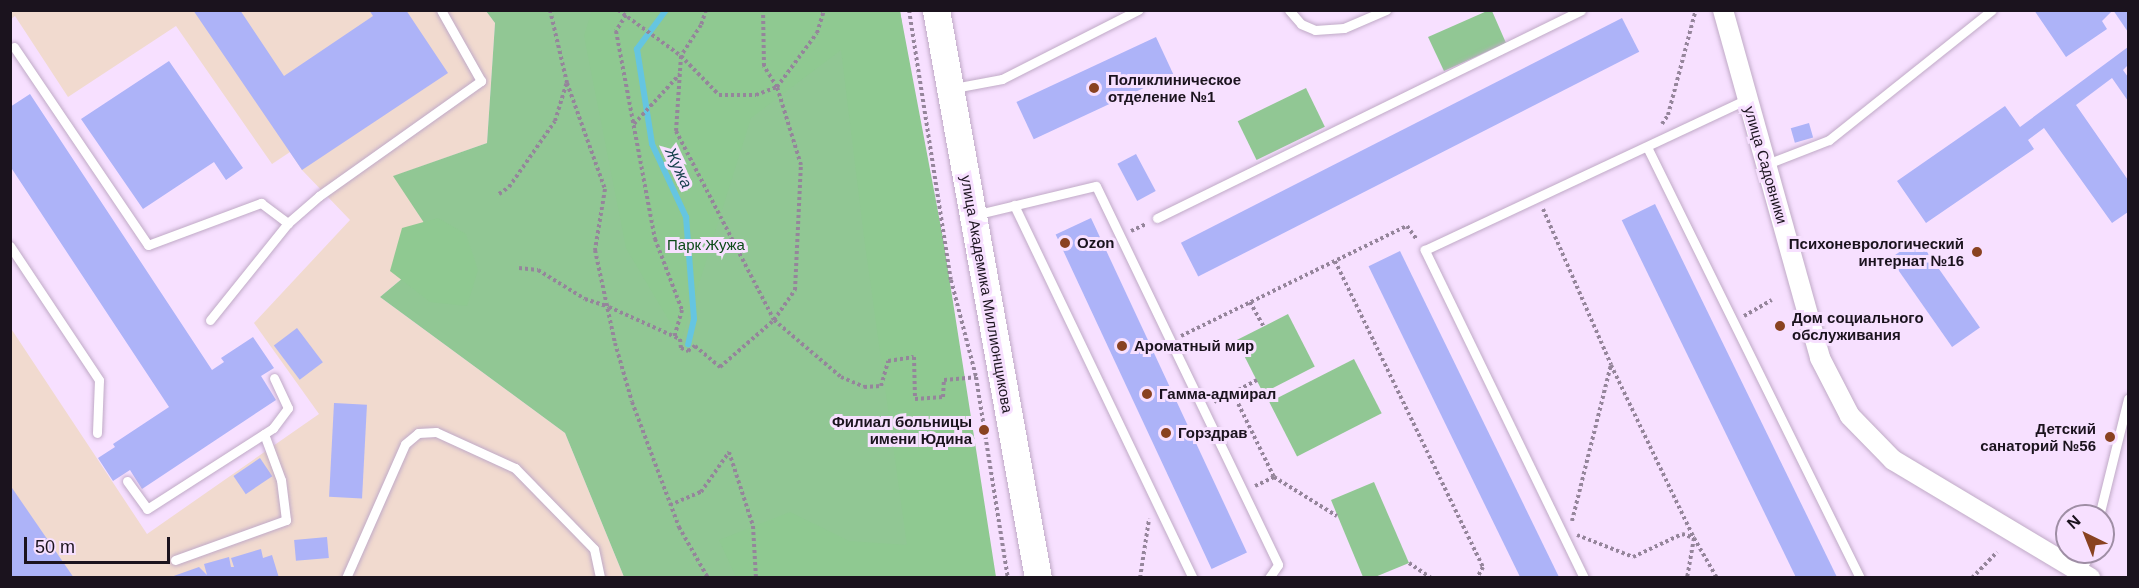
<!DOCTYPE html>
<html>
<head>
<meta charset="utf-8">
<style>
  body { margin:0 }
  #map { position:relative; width:2139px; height:588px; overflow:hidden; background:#f7e0ff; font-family:Arial,sans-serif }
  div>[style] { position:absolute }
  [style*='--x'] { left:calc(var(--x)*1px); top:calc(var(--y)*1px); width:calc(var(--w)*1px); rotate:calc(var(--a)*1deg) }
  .industrial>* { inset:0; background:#f1dacf }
  .green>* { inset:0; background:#91c794; transform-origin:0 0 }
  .forest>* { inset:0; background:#8fc991 }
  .stream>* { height:6px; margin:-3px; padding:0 3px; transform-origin:3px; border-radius:3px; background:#65c5e1 }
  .building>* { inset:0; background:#adb3f8; transform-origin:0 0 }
  .path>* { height:4px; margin-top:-2px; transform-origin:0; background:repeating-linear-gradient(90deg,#95859b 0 3px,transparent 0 6px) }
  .roads { filter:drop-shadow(0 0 2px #c0aac7) drop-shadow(0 0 2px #c0aac7) }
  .lane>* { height:9px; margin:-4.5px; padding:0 4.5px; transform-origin:4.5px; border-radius:4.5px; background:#fff }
  .street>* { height:20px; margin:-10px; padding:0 10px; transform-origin:10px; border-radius:10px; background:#fff }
  .secondary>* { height:27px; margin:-13.5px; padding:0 13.5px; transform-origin:13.5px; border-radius:13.5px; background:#fff }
  .dots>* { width:16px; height:16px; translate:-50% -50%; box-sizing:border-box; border:3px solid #f7e0ff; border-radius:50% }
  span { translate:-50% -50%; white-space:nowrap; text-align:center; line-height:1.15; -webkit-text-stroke:6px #f7e0ff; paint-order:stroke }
  .poi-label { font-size:15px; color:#1b131e; font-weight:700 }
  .left { translate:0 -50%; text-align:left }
  .right { translate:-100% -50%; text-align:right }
  .street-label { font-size:15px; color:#1b131e }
  .park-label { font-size:15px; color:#0c4b18 }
  .water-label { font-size:16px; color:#123e4a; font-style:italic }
  .frame { position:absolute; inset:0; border:12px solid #1b131e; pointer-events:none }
  .north { position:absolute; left:2055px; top:504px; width:60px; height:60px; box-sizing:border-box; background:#f7e0ff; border:2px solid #9f8ea5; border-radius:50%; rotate:317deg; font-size:16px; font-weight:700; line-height:24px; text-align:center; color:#1b131e }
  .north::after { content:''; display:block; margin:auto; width:21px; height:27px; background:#894221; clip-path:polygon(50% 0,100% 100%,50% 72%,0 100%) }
  .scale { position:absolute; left:24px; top:537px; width:146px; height:27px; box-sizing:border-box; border:3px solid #1b131e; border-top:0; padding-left:8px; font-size:18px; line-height:21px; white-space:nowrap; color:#1b131e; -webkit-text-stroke:4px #f7e0ff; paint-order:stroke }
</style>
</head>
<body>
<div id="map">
  <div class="industrial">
    <div style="clip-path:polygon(11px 11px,486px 11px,495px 23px,487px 143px,394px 176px,440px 247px,380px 297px,565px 433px,624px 577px,11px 577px,10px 327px,147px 534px,319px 414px,254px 323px,350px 220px,302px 170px,290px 152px,272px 164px,176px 26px,68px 97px,15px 16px,11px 19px)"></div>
  </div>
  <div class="green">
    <div style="clip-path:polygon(486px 11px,900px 11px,987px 577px,624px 577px,565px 433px,380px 297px,440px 247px,393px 176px,487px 143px,495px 23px)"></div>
    <div style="clip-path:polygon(1487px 11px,1492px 11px,1506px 43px,1444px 71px,1428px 37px)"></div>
    <div style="left:1306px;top:88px;width:43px;height:76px;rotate:64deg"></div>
    <div style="left:1288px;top:314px;width:59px;height:58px;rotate:63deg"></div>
    <div style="left:1354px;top:359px;width:61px;height:95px;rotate:63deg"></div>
    <div style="clip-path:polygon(1374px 482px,1409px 563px,1375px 577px,1363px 577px,1331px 500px)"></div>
  </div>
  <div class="forest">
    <div style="clip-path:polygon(592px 10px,900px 11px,943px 238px,996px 577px,736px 577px,719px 540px,790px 512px,849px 541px,907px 545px,864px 237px,841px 50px,751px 118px,681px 341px,626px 248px,584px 36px)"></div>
    <div style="clip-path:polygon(438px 218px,466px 234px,478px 270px,467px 306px,430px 302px,390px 271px,402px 228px)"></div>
  </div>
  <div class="stream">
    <div style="--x:666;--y:10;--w:49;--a:126.6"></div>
    <div style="--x:637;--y:49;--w:96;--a:81"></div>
    <div style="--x:652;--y:144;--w:81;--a:65"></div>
    <div style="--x:686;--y:217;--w:102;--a:85.5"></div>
    <div style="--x:694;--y:319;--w:26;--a:103"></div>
  </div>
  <div class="building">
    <div style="clip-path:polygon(193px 10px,240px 10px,284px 76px,373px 16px,369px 10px,406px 10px,448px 73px,302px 170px)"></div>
    <div style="clip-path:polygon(2034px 10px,2113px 10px,2102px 21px,2107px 29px,2066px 57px)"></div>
    <div style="clip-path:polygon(2113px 10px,2128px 10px,2128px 32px)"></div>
    <div style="left:1622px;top:18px;width:38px;height:495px;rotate:63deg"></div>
    <div style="left:1156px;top:37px;width:41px;height:154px;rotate:65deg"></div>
    <div style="clip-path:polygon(2128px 47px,2128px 65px,2123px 70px,2128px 77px,2128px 101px,2112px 78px,2076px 105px,2128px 180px,2128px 212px,2112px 223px,2044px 128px,2028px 140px,2034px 149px,1926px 223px,1897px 181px,2005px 106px,2020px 127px)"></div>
    <div style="clip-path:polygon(169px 61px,243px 168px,226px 180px,214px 162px,143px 209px,81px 119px)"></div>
    <div style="clip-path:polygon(30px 94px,212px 370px,224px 362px,221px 358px,253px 337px,274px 368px,261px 376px,276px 400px,142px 489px,130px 470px,113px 481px,98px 458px,115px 447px,113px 444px,169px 407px,10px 166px,10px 107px)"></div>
    <div style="left:1809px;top:123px;width:15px;height:19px;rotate:74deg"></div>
    <div style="left:1136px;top:154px;width:42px;height:21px;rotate:62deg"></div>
    <div style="left:1655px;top:204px;width:415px;height:37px;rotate:64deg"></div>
    <div style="left:1091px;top:218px;width:369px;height:39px;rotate:65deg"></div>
    <div style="left:1918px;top:239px;width:108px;height:34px;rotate:55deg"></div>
    <div style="left:1400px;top:251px;width:364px;height:35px;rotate:64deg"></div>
    <div style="left:297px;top:328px;width:43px;height:29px;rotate:53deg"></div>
    <div style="left:334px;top:403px;width:33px;height:94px;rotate:3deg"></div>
    <div style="left:260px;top:458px;width:22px;height:32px;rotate:56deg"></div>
    <div style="clip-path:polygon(10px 485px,74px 578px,10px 578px)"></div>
    <div style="left:327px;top:537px;width:21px;height:33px;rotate:85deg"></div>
    <div style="clip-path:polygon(261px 549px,263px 558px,272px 555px,279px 578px,168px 578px,199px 567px,207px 575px,204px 564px,229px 557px,231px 567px,234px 567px,231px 558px)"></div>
  </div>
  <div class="path">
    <div style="--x:550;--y:10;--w:75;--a:76.9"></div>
    <div style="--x:567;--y:83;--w:113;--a:70.3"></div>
    <div style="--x:605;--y:189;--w:62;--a:99.3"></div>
    <div style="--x:595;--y:250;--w:95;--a:77.9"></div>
    <div style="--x:615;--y:343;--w:61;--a:73.9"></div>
    <div style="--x:632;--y:402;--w:134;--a:69.4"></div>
    <div style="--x:679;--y:527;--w:59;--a:60.4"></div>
    <div style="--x:618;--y:10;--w:78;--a:36.1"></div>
    <div style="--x:681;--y:56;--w:54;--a:45.7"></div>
    <div style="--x:719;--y:95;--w:37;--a:0"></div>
    <div style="--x:756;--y:95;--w:22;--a:-21"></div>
    <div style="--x:777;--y:87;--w:25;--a:-122"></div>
    <div style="--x:764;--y:66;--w:56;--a:-91"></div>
    <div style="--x:706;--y:10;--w:16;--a:108"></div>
    <div style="--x:701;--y:25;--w:37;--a:123"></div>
    <div style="--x:681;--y:56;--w:75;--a:93.8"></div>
    <div style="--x:676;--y:131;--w:213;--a:62.6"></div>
    <div style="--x:774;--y:320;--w:88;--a:40.4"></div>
    <div style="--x:841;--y:377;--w:25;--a:23"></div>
    <div style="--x:864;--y:387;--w:17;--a:-3"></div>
    <div style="--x:881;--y:386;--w:26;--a:-74"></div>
    <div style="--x:888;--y:361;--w:26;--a:-9"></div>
    <div style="--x:914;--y:357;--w:42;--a:88.6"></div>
    <div style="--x:915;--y:399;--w:28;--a:-4"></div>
    <div style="--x:943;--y:397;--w:17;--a:-87"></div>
    <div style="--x:944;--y:380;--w:32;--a:-5"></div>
    <div style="--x:909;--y:10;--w:273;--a:81.2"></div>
    <div style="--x:951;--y:280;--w:100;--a:75.5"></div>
    <div style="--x:976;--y:377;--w:204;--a:81"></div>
    <div style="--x:626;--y:15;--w:19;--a:122"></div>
    <div style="--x:616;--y:31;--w:212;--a:79.4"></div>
    <div style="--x:655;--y:239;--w:76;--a:69.2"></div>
    <div style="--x:682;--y:310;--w:29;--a:106"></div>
    <div style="--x:634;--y:124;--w:68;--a:-47.4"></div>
    <div style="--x:1662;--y:124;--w:11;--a:-56"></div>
    <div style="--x:1668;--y:115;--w:106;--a:-75.2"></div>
    <div style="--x:499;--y:194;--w:12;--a:-35"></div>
    <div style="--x:509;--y:187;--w:80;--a:-55.1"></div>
    <div style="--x:555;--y:121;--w:39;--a:-73"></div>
    <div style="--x:1543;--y:209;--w:170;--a:66.4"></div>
    <div style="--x:1611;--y:365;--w:192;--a:64.4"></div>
    <div style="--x:1694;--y:538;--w:41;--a:99.9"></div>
    <div style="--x:1131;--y:231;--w:17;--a:-25"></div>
    <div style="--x:1335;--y:261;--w:340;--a:64.2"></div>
    <div style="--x:1483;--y:567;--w:13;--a:119"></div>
    <div style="--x:519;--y:268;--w:19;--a:6"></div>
    <div style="--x:538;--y:270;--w:55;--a:31.7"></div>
    <div style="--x:585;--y:299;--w:25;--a:18"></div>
    <div style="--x:609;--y:307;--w:78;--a:24.3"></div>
    <div style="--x:680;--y:339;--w:9;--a:84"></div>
    <div style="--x:681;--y:348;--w:8;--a:23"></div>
    <div style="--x:688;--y:351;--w:9;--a:-36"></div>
    <div style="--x:695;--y:346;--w:33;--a:40"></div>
    <div style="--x:720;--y:367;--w:72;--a:-41"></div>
    <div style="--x:774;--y:320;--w:37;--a:-55"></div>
    <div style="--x:795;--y:290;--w:125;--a:-87.3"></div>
    <div style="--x:801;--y:165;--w:82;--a:-107.1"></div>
    <div style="--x:777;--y:87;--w:67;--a:-53.5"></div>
    <div style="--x:817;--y:33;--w:24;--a:-73"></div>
    <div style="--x:1250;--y:302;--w:29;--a:61"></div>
    <div style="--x:1744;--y:316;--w:32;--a:-30"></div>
    <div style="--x:1181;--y:336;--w:251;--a:-26"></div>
    <div style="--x:1407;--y:226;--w:17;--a:54"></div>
    <div style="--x:1257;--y:380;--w:27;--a:152"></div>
    <div style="--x:1233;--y:393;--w:93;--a:64"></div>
    <div style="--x:1274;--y:477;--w:74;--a:31.8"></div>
    <div style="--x:1214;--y:402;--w:21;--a:-25"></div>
    <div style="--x:1255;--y:486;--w:21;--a:-25"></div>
    <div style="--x:670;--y:505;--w:34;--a:-23"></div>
    <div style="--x:701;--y:492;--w:49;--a:-55"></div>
    <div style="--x:729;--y:452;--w:78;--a:72"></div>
    <div style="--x:753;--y:526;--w:52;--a:86.7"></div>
    <div style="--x:1572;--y:521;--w:161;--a:-76"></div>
    <div style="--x:1577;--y:535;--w:60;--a:21.4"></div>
    <div style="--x:1633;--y:557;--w:54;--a:-25.1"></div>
    <div style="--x:1682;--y:534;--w:13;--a:18"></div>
    <div style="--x:1694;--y:538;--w:46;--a:60.1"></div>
    <div style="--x:1409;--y:563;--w:27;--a:34"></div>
    <div style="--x:1140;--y:578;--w:60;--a:-81.3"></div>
    <div style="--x:1972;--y:578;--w:36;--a:-46"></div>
  </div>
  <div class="roads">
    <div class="lane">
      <div style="--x:1289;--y:10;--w:18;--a:49"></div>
      <div style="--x:1301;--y:24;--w:15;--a:23"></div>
      <div style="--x:1315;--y:30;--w:29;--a:-4"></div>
      <div style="--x:1344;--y:28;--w:46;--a:-23.2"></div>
      <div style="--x:14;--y:47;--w:239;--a:55.9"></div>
      <div style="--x:148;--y:245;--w:121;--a:-20.4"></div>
      <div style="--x:261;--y:203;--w:34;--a:37"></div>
      <div style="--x:288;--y:223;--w:41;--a:-41.1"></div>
      <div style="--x:319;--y:196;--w:199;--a:-35.4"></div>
      <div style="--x:481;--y:81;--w:81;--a:-119.4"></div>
      <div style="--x:954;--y:88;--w:49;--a:-10.6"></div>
      <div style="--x:1002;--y:79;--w:153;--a:-26.9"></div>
      <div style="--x:1647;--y:147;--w:481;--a:63.7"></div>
      <div style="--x:1767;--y:164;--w:66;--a:-21.2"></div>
      <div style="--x:1829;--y:140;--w:208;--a:-38.6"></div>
      <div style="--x:1014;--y:205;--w:414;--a:64.4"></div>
      <div style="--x:974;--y:215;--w:125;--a:-13.4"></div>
      <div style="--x:1096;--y:186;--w:420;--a:64.3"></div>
      <div style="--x:1278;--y:565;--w:16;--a:125"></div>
      <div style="--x:1157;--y:218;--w:472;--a:-26.1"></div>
      <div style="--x:10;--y:246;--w:161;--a:56.4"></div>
      <div style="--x:99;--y:380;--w:53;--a:92.2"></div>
      <div style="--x:210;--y:320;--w:124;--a:-51.2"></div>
      <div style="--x:127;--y:481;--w:34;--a:54"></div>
      <div style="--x:147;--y:509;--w:150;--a:-32.7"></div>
      <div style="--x:273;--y:428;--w:25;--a:-53"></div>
      <div style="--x:288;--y:408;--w:33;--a:-115"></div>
      <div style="--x:2099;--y:516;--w:121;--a:-76.1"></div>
      <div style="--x:175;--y:560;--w:118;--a:-19.8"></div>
      <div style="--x:286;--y:520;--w:40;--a:-97.1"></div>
      <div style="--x:281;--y:480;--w:49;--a:-110.3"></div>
      <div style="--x:2080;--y:571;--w:22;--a:-60"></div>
      <div style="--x:346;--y:578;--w:146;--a:-66.2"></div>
      <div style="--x:405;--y:444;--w:17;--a:-40"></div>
      <div style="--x:418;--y:433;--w:18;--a:-3"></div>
      <div style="--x:436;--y:432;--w:87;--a:24.5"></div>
      <div style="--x:515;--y:468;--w:113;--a:45.7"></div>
      <div style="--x:594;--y:549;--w:30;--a:78"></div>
      <div style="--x:1584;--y:578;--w:365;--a:-115.9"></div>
      <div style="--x:1425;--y:250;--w:357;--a:-25.1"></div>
    </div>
    <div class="street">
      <div style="--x:1723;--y:10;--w:361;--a:74.4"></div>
      <div style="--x:1820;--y:358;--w:65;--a:62.7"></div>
      <div style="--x:1850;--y:416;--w:62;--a:45.7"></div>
      <div style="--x:1893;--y:460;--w:230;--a:30.9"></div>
    </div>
    <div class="secondary">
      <div style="--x:936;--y:10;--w:577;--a:79.82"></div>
    </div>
  </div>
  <div class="dots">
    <div style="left:1094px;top:88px;background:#894221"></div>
    <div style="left:1065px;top:243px;background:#894221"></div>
    <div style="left:1977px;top:252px;background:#894221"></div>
    <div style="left:1780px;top:326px;background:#894221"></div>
    <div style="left:1122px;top:346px;background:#894221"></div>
    <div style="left:1147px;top:394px;background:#894221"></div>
    <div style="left:984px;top:430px;background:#894221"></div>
    <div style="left:1166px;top:433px;background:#894221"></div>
    <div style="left:2110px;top:437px;background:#894221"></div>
  </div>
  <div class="poi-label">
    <span class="left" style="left:1108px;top:88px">Поликлиническое<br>отделение №1</span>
    <span class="left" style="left:1077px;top:243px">Ozon</span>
    <span class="right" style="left:1964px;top:252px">Психоневрологический<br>интернат №16</span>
    <span class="left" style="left:1792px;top:326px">Дом социального<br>обслуживания</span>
    <span class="left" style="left:1134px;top:346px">Ароматный мир</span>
    <span class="left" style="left:1159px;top:394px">Гамма-адмирал</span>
    <span class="right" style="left:972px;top:430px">Филиал больницы<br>имени Юдина</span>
    <span class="right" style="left:2096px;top:437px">Детский<br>санаторий №56</span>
    <span class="left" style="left:1178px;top:433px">Горздрав</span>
  </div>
  <div class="street-label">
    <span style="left:1766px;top:165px;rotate:74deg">улица Садовники</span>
    <span style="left:987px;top:294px;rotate:80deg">улица Академика Миллионщикова</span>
  </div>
  <div class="park-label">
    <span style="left:706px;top:245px">Парк Жужа</span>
  </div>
  <div class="water-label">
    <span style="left:678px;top:168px;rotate:65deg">Жужа</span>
  </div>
  <div class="frame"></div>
  <div class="north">N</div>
  <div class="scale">50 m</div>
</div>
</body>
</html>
